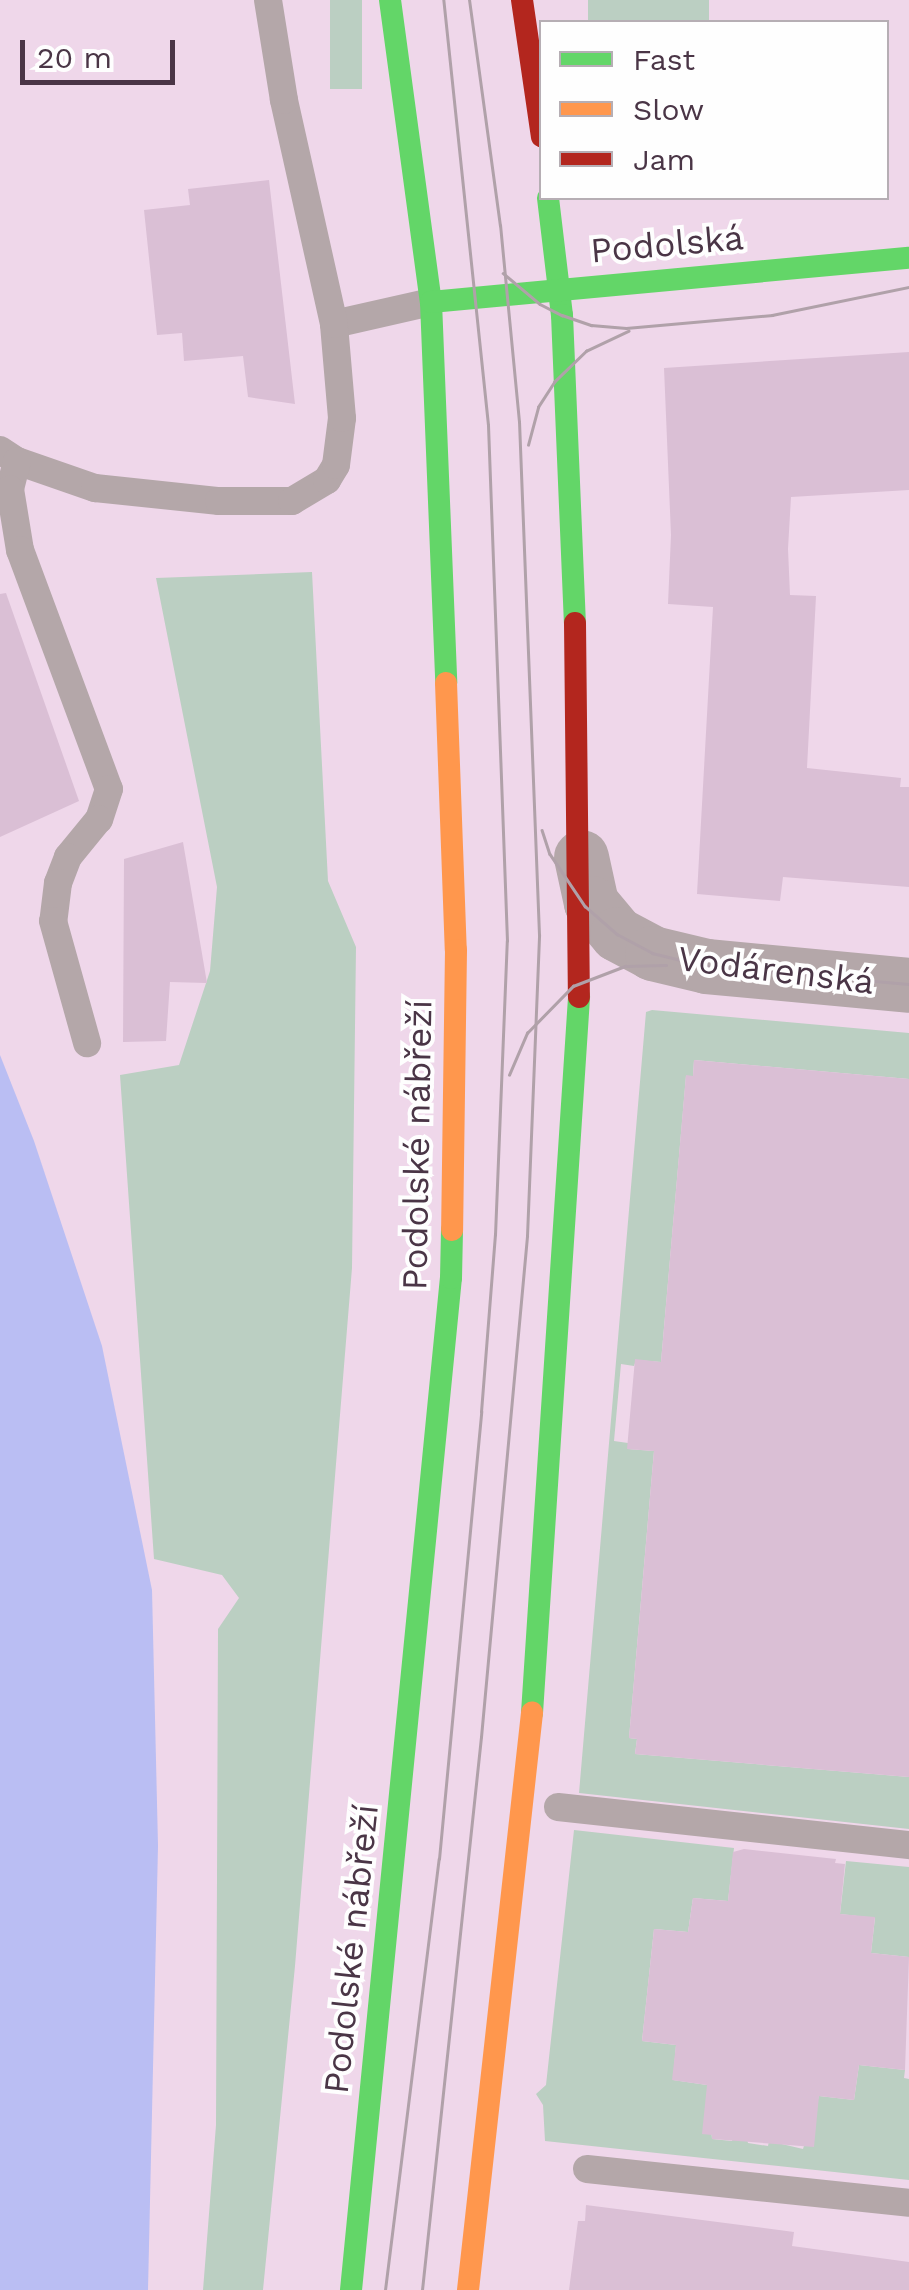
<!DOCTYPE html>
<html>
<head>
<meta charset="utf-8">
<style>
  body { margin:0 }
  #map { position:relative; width:909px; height:2290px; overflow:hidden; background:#efd7ea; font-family:"Work Sans",sans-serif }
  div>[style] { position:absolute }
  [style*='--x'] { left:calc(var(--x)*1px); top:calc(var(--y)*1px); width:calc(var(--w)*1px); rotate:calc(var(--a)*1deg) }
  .green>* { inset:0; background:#bbcfc2; transform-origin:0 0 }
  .water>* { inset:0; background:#babef3 }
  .building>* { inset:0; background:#dabfd5 }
  .lane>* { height:28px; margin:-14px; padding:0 14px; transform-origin:14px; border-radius:14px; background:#b4a7a9 }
  .street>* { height:55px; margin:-27.5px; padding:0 27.5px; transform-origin:27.5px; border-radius:27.5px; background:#b4a7a9 }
  .fast>* { height:22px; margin:-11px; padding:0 11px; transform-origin:11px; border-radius:11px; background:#63d668 }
  .slow>* { height:22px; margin:-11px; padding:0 11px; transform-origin:11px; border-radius:11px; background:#ff974d }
  .jam>* { height:22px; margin:-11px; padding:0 11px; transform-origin:11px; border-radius:11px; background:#b3261e }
  .tram>* { height:2.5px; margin:-1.25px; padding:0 1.25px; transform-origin:1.25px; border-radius:1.25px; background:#b0a1a9 }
  span { translate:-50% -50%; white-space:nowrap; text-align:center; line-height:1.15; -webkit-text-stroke:8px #fefefe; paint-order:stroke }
  .street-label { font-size:35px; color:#4a3546 }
  .legend { position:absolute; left:539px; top:20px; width:350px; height:180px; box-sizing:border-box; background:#fefefe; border:2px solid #b6aeb4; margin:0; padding:12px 18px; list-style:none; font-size:30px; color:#4a3546 }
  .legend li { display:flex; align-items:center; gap:20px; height:50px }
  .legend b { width:50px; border:2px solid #b6aeb4 }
  .scale { position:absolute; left:20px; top:40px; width:155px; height:45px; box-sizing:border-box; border:5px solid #4a3546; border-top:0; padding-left:12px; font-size:30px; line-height:35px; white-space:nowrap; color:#4a3546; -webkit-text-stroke:8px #fefefe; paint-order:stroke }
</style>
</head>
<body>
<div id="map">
  <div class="green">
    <div style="left:330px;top:0;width:32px;height:89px"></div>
    <div style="left:588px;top:0;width:121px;height:22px"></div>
    <div style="clip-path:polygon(312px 572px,328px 881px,356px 947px,352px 1268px,295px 1966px,263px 2290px,203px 2290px,216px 2125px,218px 1629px,239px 1598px,222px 1575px,154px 1559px,120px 1075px,179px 1065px,210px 971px,217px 887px,156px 578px)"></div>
    <div style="clip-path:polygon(652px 1010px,909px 1033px,909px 1079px,694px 1060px,693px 1076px,686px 1076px,661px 1362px,636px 1360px,634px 1366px,621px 1364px,614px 1441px,628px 1443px,628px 1449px,654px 1451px,629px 1738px,637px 1739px,635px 1754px,909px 1777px,909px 1829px,579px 1793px,646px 1012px)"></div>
    <div style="clip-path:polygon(574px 1830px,734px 1848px,728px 1901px,693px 1898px,688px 1932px,654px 1929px,642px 2041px,676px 2045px,673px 2080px,707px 2085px,712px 2139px,732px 2141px,733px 2137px,747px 2139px,748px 2143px,768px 2146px,769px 2141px,803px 2149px,819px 2096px,854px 2100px,859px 2065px,905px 2070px,904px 2078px,909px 2079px,909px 2180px,545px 2141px,543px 2105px,536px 2094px,546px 2085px)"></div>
    <div style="clip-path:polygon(846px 1861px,909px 1867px,909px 1957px,871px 1953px,875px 1918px,840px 1914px)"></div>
  </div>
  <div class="water">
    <div style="clip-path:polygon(0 1055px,34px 1141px,102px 1346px,152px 1590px,158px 1846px,148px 2290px,0 2290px)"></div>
  </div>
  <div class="building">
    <div style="clip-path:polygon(269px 180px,295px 404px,248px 397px,243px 356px,184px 361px,182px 333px,157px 335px,144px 210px,190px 205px,188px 189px)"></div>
    <div style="clip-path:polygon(909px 352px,909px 490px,791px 497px,788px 549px,790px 595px,816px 596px,807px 768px,901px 778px,900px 787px,909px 787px,909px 887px,783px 877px,780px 901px,697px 894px,713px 607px,668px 604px,671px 535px,664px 368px)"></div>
    <div style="clip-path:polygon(6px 593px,79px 801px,0 837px,0 594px)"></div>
    <div style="clip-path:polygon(183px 842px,207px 983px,170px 982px,166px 1041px,123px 1042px,124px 859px)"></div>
    <div style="clip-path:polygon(694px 1060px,909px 1079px,909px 1777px,635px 1754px,637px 1739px,629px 1738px,654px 1451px,627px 1449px,635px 1359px,661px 1362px,686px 1075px,693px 1076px)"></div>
    <div style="clip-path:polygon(744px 1849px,836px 1859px,835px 1863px,845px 1864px,840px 1914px,875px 1917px,871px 1953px,909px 1957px,905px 2070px,859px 2065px,854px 2100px,819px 2096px,814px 2147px,712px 2139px,712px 2135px,702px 2134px,707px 2085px,672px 2080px,676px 2045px,642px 2041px,654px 1929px,688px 1932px,693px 1898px,728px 1901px,733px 1852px)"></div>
    <div style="clip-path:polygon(586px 2205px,794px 2232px,792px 2246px,909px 2262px,909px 2290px,569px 2290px,578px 2221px,585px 2221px)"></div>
  </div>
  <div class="lane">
    <div style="--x:334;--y:324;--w:99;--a:-12.8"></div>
    <div style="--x:0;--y:450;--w:20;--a:33"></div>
    <div style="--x:17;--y:461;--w:83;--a:19.1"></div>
    <div style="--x:95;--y:488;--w:125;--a:6"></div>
    <div style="--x:219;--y:501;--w:73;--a:0"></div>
    <div style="--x:292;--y:501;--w:41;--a:-31"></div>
    <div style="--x:327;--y:480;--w:17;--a:-59"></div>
    <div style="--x:336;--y:465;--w:47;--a:-82.7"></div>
    <div style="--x:342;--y:418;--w:94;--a:-94.9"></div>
    <div style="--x:334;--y:324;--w:230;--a:-102.6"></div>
    <div style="--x:284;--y:100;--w:101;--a:-99.1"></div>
    <div style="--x:17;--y:461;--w:29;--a:104"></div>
    <div style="--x:10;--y:489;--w:62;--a:80.7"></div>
    <div style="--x:20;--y:550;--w:255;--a:69.6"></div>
    <div style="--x:109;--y:789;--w:32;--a:108"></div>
    <div style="--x:99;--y:819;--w:49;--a:129.2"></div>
    <div style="--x:68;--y:857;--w:28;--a:111"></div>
    <div style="--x:58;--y:883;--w:38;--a:97"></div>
    <div style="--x:53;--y:921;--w:127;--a:74.4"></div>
    <div style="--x:558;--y:1807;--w:353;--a:6.2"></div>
    <div style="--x:587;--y:2169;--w:324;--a:6"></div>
  </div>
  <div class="street">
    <div style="--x:581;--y:857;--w:47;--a:77.7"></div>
    <div style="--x:591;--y:903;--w:40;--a:50"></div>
    <div style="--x:617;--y:934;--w:40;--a:28"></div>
    <div style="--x:652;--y:953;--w:56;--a:13.5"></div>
    <div style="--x:706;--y:966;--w:204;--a:5.3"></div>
  </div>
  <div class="fast">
    <div style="--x:390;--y:0;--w:305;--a:82.3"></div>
    <div style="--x:431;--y:302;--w:381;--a:87.7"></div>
    <div style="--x:548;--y:198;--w:118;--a:83.2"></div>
    <div style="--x:562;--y:315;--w:308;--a:87.6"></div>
    <div style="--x:431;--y:302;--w:480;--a:-5.3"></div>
    <div style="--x:532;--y:1713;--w:718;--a:-86.24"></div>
    <div style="--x:351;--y:2290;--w:1017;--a:-84.36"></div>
    <div style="--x:451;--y:1278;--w:48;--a:-88.8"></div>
  </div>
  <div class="slow">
    <div style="--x:446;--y:683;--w:267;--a:87.9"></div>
    <div style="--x:456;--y:950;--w:280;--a:90.8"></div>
    <div style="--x:468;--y:2290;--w:581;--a:-83.67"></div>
  </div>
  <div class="jam">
    <div style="--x:522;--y:0;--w:138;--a:81.7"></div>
    <div style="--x:575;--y:623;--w:374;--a:89.4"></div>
  </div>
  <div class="tram">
    <div style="--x:503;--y:273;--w:48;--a:40"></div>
    <div style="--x:540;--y:304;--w:25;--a:27"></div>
    <div style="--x:562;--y:315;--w:31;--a:19"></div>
    <div style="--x:591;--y:325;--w:35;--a:5"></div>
    <div style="--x:626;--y:328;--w:147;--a:-5.1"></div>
    <div style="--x:772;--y:315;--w:140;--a:-11.6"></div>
    <div style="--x:528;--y:445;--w:39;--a:-75"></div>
    <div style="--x:538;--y:407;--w:30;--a:-57"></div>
    <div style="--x:554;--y:382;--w:45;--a:-44.1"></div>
    <div style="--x:586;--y:351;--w:47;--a:-25.5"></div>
    <div style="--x:542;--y:830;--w:25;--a:72"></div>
    <div style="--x:550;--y:854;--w:63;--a:56.1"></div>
    <div style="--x:585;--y:906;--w:43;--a:41.2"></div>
    <div style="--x:617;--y:934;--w:40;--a:28"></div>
    <div style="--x:652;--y:953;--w:56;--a:13.5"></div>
    <div style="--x:706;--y:966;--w:204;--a:5.1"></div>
    <div style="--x:509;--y:1075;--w:46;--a:-66.8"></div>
    <div style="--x:527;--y:1033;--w:66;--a:-45.6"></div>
    <div style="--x:573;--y:986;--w:56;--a:-21"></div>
    <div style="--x:625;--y:966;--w:41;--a:-1.4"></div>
    <div style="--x:385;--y:2290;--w:434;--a:-82.9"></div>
    <div style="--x:439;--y:1859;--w:449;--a:-84.6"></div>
    <div style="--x:481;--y:1412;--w:178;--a:-85.5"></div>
    <div style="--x:495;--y:1235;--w:294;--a:-87.7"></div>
    <div style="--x:507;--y:941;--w:516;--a:-92.11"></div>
    <div style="--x:488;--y:425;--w:427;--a:-96"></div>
    <div style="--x:422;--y:2290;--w:556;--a:-83.91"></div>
    <div style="--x:481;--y:1737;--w:503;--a:-84.75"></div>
    <div style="--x:527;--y:1236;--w:301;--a:-87.7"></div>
    <div style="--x:539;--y:935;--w:513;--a:-92.23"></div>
    <div style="--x:519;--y:422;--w:197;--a:-95.5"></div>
    <div style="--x:500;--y:226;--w:228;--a:-97.8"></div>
  </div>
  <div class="street-label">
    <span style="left:667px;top:244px;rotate:-5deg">Podolská</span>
    <span style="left:776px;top:970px;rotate:7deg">Vodárenská</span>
    <span style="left:417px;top:1145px;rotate:-89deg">Podolské nábřeží</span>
    <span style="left:351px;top:1949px;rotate:-84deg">Podolské nábřeží</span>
  </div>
  <ul class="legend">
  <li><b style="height:12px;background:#63d668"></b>Fast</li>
  <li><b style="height:12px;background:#ff974d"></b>Slow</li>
  <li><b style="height:12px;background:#b3261e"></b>Jam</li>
  </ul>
  <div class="scale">20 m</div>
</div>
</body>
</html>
